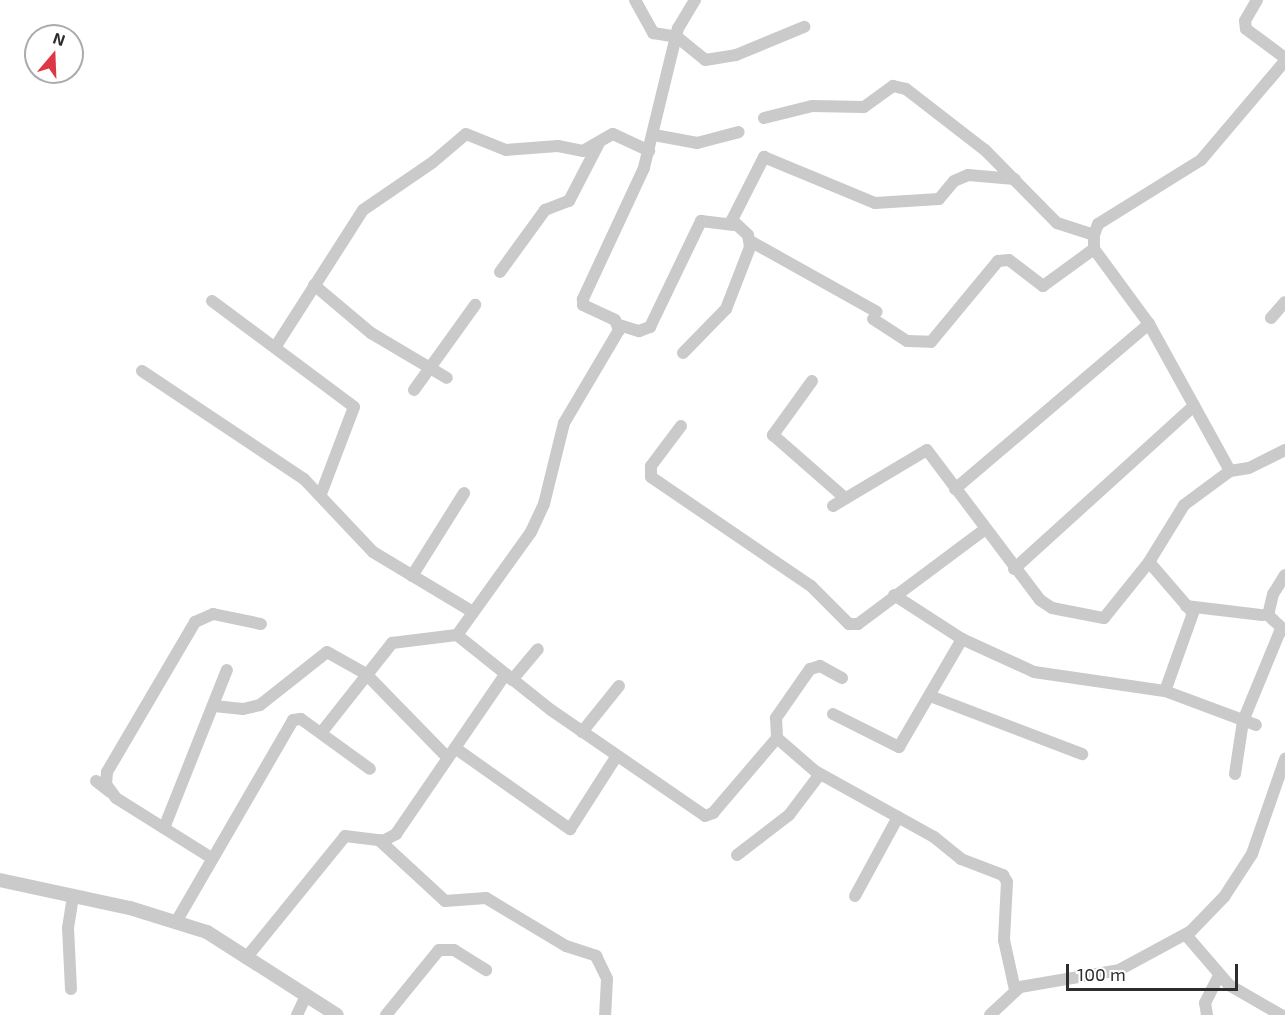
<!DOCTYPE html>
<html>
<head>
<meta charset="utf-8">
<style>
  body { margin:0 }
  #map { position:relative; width:1285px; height:1015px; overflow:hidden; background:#fff; font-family:"Exo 2",sans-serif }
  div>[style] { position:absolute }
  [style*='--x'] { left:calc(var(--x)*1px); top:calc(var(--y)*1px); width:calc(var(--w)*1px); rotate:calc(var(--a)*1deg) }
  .minor>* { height:12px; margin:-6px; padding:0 6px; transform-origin:6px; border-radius:6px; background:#cacaca }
  .tertiary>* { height:14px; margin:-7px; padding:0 7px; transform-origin:7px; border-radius:7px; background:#cacaca }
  span { translate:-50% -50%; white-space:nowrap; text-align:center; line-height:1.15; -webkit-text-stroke:6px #fff; paint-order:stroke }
  .north { position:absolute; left:24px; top:24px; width:60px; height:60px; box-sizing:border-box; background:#fff; border:2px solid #ababab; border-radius:50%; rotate:19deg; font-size:16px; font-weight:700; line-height:24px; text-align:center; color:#2d2d2d }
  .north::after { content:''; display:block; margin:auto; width:21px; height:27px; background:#de3644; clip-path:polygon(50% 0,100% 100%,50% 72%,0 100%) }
  .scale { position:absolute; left:1066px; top:964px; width:172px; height:27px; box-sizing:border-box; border:3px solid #2d2d2d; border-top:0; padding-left:8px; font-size:18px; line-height:21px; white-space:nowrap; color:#2d2d2d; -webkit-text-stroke:4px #fff; paint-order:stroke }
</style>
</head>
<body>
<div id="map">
  <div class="minor">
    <div style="--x:635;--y:0;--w:38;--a:61"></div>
    <div style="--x:653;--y:33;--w:24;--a:9"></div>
    <div style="--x:677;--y:37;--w:36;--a:39"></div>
    <div style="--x:705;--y:60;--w:31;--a:-9"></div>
    <div style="--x:736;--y:55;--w:74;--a:-22.4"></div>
    <div style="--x:695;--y:0;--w:33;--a:121"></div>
    <div style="--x:678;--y:28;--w:144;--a:103.7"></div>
    <div style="--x:644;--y:168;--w:145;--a:115"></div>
    <div style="--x:583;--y:299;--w:6;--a:90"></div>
    <div style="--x:583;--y:305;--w:35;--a:25"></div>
    <div style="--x:615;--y:320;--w:11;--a:68"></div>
    <div style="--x:619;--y:330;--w:108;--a:120.6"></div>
    <div style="--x:564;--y:423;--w:83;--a:103.9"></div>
    <div style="--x:544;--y:504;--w:31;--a:115"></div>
    <div style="--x:531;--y:532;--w:127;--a:125.7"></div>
    <div style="--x:457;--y:635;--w:120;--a:38.6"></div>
    <div style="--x:551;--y:710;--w:187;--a:34.5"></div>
    <div style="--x:705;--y:816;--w:9;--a:-21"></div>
    <div style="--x:713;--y:813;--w:99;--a:-49.5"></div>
    <div style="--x:1257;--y:0;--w:24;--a:120"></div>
    <div style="--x:1245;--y:21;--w:8;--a:83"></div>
    <div style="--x:1246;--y:29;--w:49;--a:36.6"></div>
    <div style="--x:1285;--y:61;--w:130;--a:130.3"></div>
    <div style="--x:1201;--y:160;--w:121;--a:148.1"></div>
    <div style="--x:1098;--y:224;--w:12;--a:110"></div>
    <div style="--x:1094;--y:235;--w:14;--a:90"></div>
    <div style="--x:1094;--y:249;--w:93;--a:53.7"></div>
    <div style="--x:1149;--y:324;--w:168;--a:61.1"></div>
    <div style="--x:1230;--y:471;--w:19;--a:-9"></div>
    <div style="--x:1249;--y:468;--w:40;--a:-26.6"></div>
    <div style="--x:764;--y:118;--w:49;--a:-14"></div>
    <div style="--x:812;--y:106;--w:52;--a:1.1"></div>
    <div style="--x:864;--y:107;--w:36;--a:-36"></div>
    <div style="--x:893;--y:86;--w:13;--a:13"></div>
    <div style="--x:906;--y:89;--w:100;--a:37.7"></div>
    <div style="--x:985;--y:150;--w:103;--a:45.4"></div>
    <div style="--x:1057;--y:223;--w:39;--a:18"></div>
    <div style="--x:654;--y:135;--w:44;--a:10.5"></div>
    <div style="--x:697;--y:143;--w:43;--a:-14.7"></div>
    <div style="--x:750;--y:241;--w:145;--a:29.2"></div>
    <div style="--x:500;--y:272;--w:77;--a:-54"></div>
    <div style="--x:545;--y:210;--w:26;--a:-21"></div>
    <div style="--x:569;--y:201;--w:63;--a:-62.6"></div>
    <div style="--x:314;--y:285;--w:75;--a:40.1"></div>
    <div style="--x:371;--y:333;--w:88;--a:30.6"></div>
    <div style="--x:212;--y:301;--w:177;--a:36.7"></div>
    <div style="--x:354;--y:407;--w:93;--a:110.8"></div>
    <div style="--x:1271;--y:318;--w:21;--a:-49"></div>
    <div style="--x:873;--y:319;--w:40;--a:32.9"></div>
    <div style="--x:907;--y:341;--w:24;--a:2"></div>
    <div style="--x:931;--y:342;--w:105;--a:-50.4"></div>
    <div style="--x:998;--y:261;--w:11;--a:-5"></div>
    <div style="--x:1009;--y:260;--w:43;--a:37.4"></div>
    <div style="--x:1043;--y:286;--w:63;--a:-36"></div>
    <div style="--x:619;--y:325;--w:21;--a:17"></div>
    <div style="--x:639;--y:331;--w:12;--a:-20"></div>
    <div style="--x:650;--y:327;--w:118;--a:-64.3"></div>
    <div style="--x:701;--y:221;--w:33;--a:7"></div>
    <div style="--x:276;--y:346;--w:161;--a:-57.4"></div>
    <div style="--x:363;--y:210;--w:85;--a:-34.4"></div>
    <div style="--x:433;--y:162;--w:43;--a:-40.3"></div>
    <div style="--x:466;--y:134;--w:43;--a:21.8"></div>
    <div style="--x:506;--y:150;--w:52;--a:-4.4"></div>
    <div style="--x:558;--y:146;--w:25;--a:11"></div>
    <div style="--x:583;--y:151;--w:34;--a:-30"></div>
    <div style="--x:613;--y:134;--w:40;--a:25"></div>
    <div style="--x:683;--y:353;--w:62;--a:-45.7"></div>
    <div style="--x:726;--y:309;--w:66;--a:-68.8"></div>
    <div style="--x:750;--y:247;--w:12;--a:-99"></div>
    <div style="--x:748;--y:235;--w:22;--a:-137"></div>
    <div style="--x:732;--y:220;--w:71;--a:-63.1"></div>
    <div style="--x:764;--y:157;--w:120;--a:22.5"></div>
    <div style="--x:875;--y:203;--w:64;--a:-3.6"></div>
    <div style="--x:939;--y:199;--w:23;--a:-50"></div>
    <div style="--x:954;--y:181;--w:15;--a:-23"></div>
    <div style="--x:968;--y:175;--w:47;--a:4.9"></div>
    <div style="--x:142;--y:371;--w:195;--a:33.7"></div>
    <div style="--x:304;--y:479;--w:100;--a:46.6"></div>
    <div style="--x:373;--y:552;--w:117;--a:31"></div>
    <div style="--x:812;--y:381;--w:67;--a:125.8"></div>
    <div style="--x:773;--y:435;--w:96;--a:41.2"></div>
    <div style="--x:414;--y:390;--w:105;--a:-54.3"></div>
    <div style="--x:681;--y:426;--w:50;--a:126.9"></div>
    <div style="--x:651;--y:466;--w:11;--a:90"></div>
    <div style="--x:651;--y:477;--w:194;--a:34.3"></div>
    <div style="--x:811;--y:586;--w:54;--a:45"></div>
    <div style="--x:849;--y:624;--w:9;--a:0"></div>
    <div style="--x:858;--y:624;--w:157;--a:-36.7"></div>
    <div style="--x:955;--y:489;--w:255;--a:-40.4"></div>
    <div style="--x:833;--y:506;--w:109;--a:-30.8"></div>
    <div style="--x:927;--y:450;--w:188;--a:53"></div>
    <div style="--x:1040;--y:600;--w:14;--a:34"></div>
    <div style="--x:1052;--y:608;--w:53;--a:10.9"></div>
    <div style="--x:1104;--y:618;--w:72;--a:-51.2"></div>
    <div style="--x:1149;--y:562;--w:67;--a:-58.4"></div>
    <div style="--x:1184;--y:505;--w:57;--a:-36.5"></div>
    <div style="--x:1149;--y:562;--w:67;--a:49.2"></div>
    <div style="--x:1193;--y:613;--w:83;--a:109.7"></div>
    <div style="--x:1014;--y:569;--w:243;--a:-42.2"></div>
    <div style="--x:1285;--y:575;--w:22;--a:122"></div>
    <div style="--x:1273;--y:594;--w:22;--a:103"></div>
    <div style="--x:1268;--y:615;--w:23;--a:43"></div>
    <div style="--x:412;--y:576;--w:98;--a:-57.9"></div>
    <div style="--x:894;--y:595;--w:81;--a:32.9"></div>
    <div style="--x:962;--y:639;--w:79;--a:24.6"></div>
    <div style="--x:1034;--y:672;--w:132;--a:8.3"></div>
    <div style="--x:1165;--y:691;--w:97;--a:20.5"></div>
    <div style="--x:1186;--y:606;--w:77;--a:6.8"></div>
    <div style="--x:842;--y:678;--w:25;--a:-151"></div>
    <div style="--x:820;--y:666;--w:10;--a:163"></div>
    <div style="--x:810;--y:669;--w:60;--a:124.8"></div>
    <div style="--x:776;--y:718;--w:20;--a:87"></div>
    <div style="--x:777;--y:738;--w:50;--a:41"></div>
    <div style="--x:815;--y:771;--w:136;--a:29"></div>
    <div style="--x:934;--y:837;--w:35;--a:39"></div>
    <div style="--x:961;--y:859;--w:45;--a:20.9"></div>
    <div style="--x:1003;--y:875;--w:8;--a:60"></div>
    <div style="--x:1007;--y:882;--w:58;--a:93"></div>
    <div style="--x:1004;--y:940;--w:51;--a:77.6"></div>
    <div style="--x:512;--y:680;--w:40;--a:-50"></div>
    <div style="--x:930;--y:696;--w:163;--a:20.9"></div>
    <div style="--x:214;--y:706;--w:29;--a:6"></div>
    <div style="--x:243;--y:709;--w:17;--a:-13"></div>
    <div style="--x:260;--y:705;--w:85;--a:-38.3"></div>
    <div style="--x:327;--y:652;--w:45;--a:29.4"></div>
    <div style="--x:366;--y:674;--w:117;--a:45.7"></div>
    <div style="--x:833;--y:714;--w:74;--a:26.6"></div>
    <div style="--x:899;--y:747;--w:125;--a:-59.7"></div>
    <div style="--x:582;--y:732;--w:59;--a:-51.2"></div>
    <div style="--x:321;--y:733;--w:115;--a:-51.7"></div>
    <div style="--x:392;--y:643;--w:65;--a:-7"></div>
    <div style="--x:455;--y:748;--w:141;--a:35.2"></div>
    <div style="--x:570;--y:829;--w:85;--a:-57.4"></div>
    <div style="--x:1235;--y:774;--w:54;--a:-81.4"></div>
    <div style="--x:1243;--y:721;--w:100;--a:-67.6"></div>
    <div style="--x:96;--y:781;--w:18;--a:38"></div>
    <div style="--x:164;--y:828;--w:170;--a:-68.3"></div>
    <div style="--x:379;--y:840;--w:90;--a:42.7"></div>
    <div style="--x:445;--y:901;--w:41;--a:-4.2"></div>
    <div style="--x:486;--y:898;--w:93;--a:31"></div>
    <div style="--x:566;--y:946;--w:32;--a:18"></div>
    <div style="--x:596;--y:956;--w:25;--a:64"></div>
    <div style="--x:607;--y:979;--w:36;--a:93"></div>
    <div style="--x:737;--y:855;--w:66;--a:-37.6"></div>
    <div style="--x:789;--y:815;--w:51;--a:-52.9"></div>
    <div style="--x:210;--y:857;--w:111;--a:-147.9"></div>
    <div style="--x:116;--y:798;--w:17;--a:-126"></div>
    <div style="--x:106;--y:784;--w:12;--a:-85"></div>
    <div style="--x:107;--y:772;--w:174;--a:-59.6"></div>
    <div style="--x:195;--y:622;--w:20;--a:-24"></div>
    <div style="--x:213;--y:614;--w:49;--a:11.8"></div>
    <div style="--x:855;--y:896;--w:90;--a:-61.4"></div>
    <div style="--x:176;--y:922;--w:233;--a:-59.9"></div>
    <div style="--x:293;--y:720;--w:8;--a:-7"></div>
    <div style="--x:301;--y:719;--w:85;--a:35.9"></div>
    <div style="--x:1186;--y:935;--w:66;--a:49.3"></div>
    <div style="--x:1229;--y:985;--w:60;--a:30"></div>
    <div style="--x:246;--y:958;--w:157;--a:-50.9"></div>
    <div style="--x:345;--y:836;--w:38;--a:7"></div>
    <div style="--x:383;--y:841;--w:15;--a:-28"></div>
    <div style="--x:396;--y:834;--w:193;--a:-55.6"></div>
    <div style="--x:71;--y:989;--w:61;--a:-92.8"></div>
    <div style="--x:68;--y:928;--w:33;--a:-81"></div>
    <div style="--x:297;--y:1015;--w:21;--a:-65"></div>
    <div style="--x:386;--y:1015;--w:84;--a:-50.8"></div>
    <div style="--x:439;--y:950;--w:15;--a:0"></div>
    <div style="--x:454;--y:950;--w:38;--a:32"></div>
    <div style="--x:990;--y:1015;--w:41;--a:-43"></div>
    <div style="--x:1020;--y:987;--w:100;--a:-9.7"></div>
    <div style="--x:1119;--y:970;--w:82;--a:-28.4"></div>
    <div style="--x:1191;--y:931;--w:47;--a:-45.9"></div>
    <div style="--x:1224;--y:897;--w:51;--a:-56.9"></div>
    <div style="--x:1252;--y:854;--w:101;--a:-70.8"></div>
    <div style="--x:1207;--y:1015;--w:12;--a:-99"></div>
    <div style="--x:1205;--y:1003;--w:30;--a:-63"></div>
  </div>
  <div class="tertiary">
    <div style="--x:0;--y:880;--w:133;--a:12.2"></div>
    <div style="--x:130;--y:908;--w:81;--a:17.3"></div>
    <div style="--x:207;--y:932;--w:154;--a:32.6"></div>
  </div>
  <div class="north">N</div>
  <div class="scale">100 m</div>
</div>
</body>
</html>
